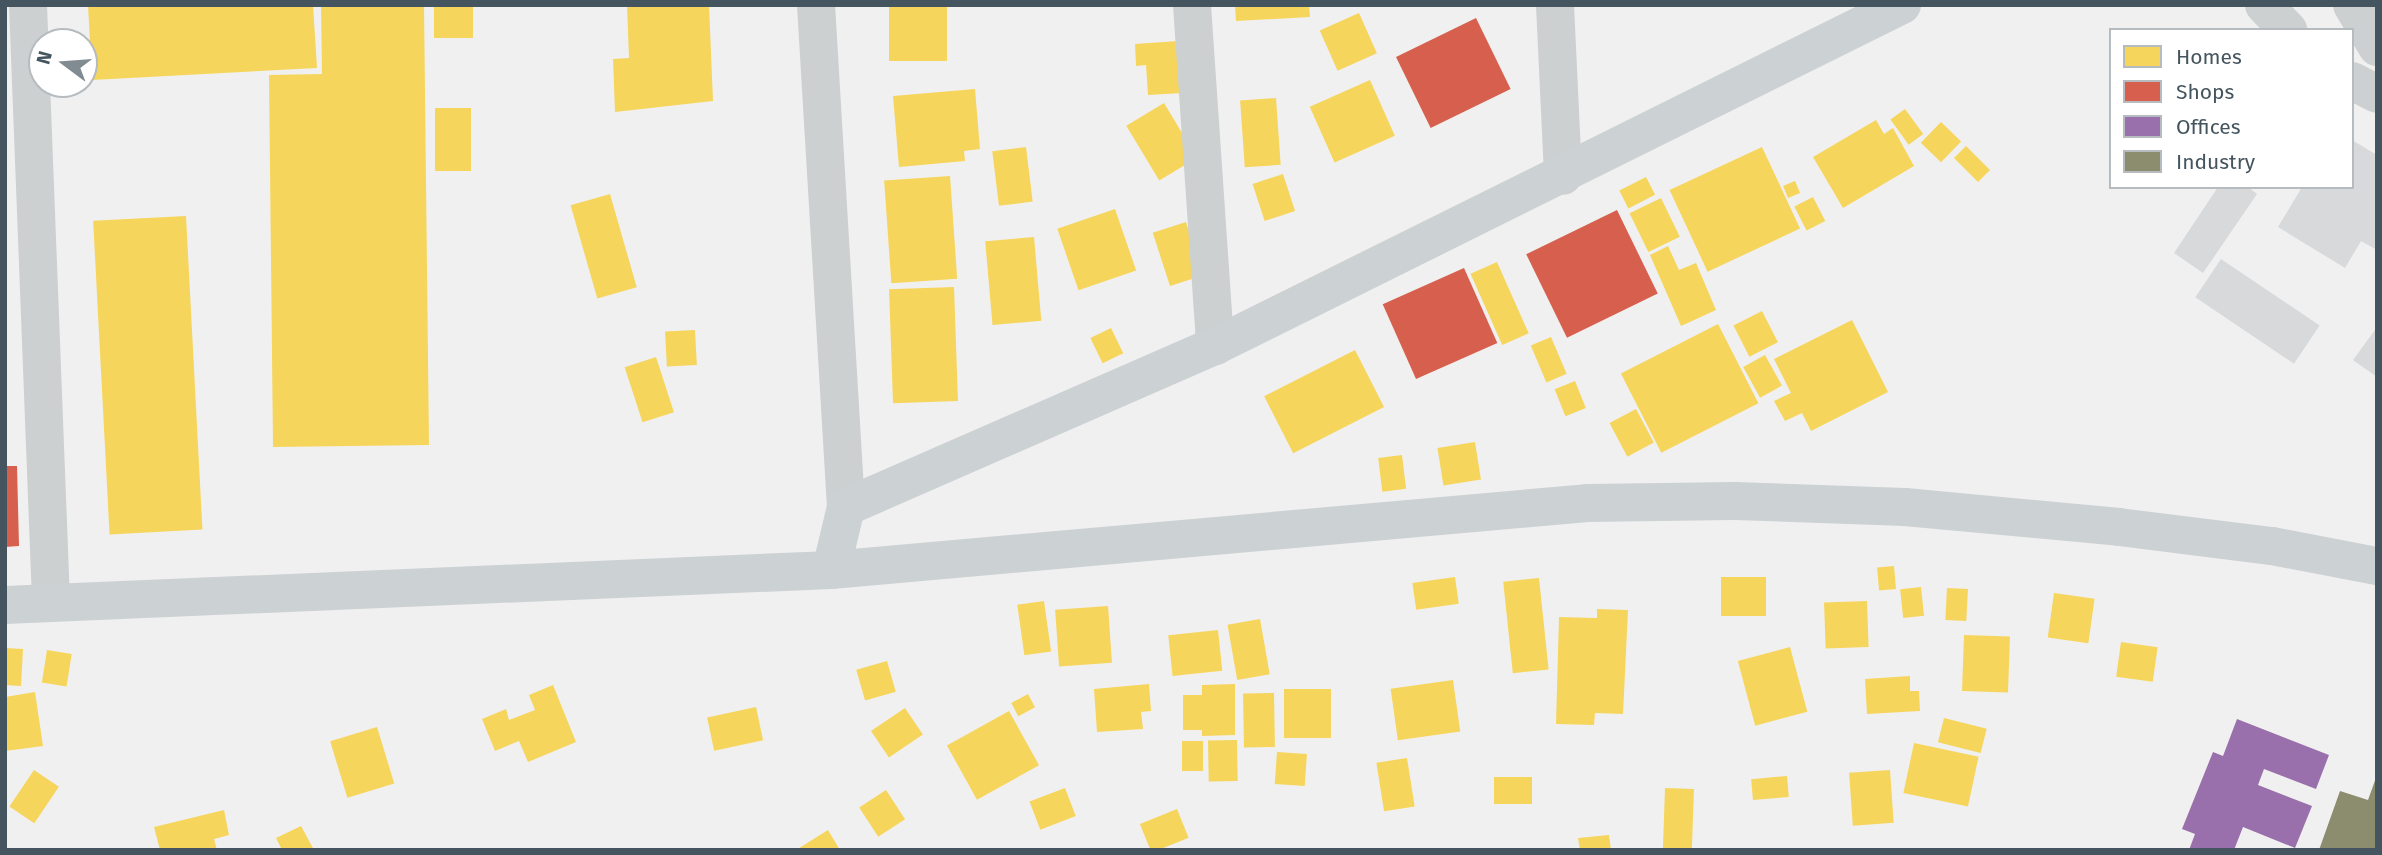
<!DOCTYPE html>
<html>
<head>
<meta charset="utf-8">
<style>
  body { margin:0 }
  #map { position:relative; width:2382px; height:855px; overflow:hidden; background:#f1f0f0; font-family:"Fira Sans",sans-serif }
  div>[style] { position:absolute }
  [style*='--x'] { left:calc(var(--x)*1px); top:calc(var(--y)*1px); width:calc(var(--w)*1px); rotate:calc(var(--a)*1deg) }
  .homes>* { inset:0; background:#f6d55c; transform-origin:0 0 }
  .shops>* { inset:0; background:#d6604d; transform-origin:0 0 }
  .offices>* { inset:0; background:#9970ab }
  .industry>* { inset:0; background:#8c8c6e }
  .building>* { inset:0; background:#d8d9db; transform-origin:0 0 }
  .minor>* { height:38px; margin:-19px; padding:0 19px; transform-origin:19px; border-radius:19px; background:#ccd0d1 }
  .tertiary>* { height:38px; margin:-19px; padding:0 19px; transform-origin:19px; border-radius:19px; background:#ccd0d1 }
  .secondary>* { height:38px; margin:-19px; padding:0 19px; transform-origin:19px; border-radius:19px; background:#ccd1d3 }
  span { translate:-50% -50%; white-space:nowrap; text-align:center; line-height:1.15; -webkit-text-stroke:7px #fff; paint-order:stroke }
  .frame { position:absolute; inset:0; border:7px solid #45555f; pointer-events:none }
  .legend { position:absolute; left:2109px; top:28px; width:245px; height:161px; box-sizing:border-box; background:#fff; border:2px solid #b5bbbf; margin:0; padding:9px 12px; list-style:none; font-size:21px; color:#45555f }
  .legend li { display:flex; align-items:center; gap:14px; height:35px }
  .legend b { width:35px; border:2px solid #b5bbbf }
  .north { position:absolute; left:28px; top:28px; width:70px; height:70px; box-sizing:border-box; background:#fff; border:2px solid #b5bbbf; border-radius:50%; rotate:286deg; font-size:19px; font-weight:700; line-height:28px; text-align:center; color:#45555f }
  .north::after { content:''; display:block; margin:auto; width:24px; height:32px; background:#818b92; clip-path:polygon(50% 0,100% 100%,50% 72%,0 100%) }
</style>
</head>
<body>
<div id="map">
  <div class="homes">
    <div style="clip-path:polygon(88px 5px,313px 5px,317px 68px,92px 80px)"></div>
    <div style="clip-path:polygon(321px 5px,424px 5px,429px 445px,273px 447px,269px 75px,322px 74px)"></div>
    <div style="left:434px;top:5px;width:39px;height:33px"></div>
    <div style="clip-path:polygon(627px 5px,709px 5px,713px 101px,615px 112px,613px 59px,629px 58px)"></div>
    <div style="left:889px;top:5px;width:58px;height:56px"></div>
    <div style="clip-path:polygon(1235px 5px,1309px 5px,1310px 17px,1236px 21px)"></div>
    <div style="left:1359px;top:13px;width:44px;height:43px;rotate:66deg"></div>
    <div style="clip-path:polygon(1178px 41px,1182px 93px,1148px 95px,1146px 65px,1136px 66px,1135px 44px)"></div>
    <div style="left:1370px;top:80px;width:61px;height:66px;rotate:66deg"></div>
    <div style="clip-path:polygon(975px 89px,980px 149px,964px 151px,965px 161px,899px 167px,893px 96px)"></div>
    <div style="left:1276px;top:98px;width:67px;height:36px;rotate:86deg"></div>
    <div style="left:1164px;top:103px;width:64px;height:44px;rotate:59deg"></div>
    <div style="left:435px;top:108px;width:36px;height:63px"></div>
    <div style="left:1905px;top:109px;width:31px;height:18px;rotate:54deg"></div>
    <div style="clip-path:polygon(1876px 120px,1884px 134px,1893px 128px,1914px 166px,1843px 208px,1813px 157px)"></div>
    <div style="left:1941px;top:122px;width:28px;height:29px;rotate:44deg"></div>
    <div style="left:1966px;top:146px;width:34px;height:17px;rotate:45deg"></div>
    <div style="left:1026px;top:147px;width:55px;height:34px;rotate:83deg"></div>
    <div style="left:1762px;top:147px;width:90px;height:102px;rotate:65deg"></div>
    <div style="left:1283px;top:174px;width:39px;height:32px;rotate:72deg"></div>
    <div style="left:950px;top:176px;width:103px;height:66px;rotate:86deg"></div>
    <div style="left:1646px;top:177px;width:20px;height:30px;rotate:63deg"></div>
    <div style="left:1795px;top:181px;width:13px;height:13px;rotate:67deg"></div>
    <div style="left:610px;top:194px;width:97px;height:41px;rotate:74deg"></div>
    <div style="left:1813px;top:197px;width:27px;height:21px;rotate:63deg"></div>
    <div style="left:1661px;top:198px;width:43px;height:35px;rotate:64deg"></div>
    <div style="left:1115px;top:209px;width:65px;height:61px;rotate:71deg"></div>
    <div style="left:186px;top:216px;width:314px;height:93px;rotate:87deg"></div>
    <div style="left:1186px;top:222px;width:56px;height:35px;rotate:72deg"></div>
    <div style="left:1034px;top:237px;width:84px;height:49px;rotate:85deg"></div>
    <div style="clip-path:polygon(1668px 246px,1679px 270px,1696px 263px,1716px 310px,1681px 326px,1650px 255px)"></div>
    <div style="left:1497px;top:262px;width:78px;height:29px;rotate:66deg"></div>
    <div style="left:954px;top:287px;width:114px;height:65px;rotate:88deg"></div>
    <div style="left:1762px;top:311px;width:35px;height:32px;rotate:63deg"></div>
    <div style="clip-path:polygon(1852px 320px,1888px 392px,1811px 431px,1802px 413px,1785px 421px,1774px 401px,1791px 393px,1774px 359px)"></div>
    <div style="left:1718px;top:324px;width:89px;height:109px;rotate:63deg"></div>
    <div style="left:1111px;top:328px;width:28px;height:23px;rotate:64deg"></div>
    <div style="left:695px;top:330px;width:35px;height:30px;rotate:87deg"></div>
    <div style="left:1551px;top:337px;width:40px;height:22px;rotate:67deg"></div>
    <div style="left:1355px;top:350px;width:64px;height:102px;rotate:63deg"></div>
    <div style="left:1765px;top:355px;width:35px;height:25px;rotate:61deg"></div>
    <div style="left:656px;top:357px;width:58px;height:33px;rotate:72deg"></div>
    <div style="left:1575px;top:381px;width:29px;height:22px;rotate:68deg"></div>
    <div style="left:1636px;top:409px;width:38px;height:30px;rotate:62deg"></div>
    <div style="left:1475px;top:442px;width:38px;height:38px;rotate:81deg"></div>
    <div style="left:1402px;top:455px;width:34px;height:24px;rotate:83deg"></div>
    <div style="left:1894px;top:566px;width:23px;height:17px;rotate:85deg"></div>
    <div style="left:1455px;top:577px;width:27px;height:43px;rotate:82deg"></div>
    <div style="left:1766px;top:577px;width:39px;height:45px;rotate:90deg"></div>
    <div style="left:1539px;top:578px;width:92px;height:36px;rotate:84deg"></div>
    <div style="left:1921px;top:587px;width:29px;height:21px;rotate:84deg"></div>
    <div style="left:1947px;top:588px;width:21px;height:32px;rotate:3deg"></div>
    <div style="left:2054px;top:593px;width:41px;height:45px;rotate:8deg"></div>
    <div style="left:1044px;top:601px;width:51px;height:27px;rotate:82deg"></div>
    <div style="left:1867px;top:601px;width:46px;height:43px;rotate:88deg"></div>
    <div style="left:1108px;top:606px;width:57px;height:53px;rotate:86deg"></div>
    <div style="clip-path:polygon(1597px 609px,1628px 610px,1623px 714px,1595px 713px,1594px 725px,1556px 724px,1559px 617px,1597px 618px)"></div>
    <div style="left:1260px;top:619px;width:56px;height:33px;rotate:80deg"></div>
    <div style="left:1218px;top:630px;width:41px;height:50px;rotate:84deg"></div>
    <div style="left:1964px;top:635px;width:46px;height:56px;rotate:2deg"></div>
    <div style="left:2121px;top:642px;width:37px;height:35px;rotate:8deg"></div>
    <div style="left:1790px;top:647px;width:67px;height:54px;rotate:75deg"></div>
    <div style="left:5px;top:648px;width:18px;height:37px;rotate:3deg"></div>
    <div style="left:47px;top:650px;width:25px;height:33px;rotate:9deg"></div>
    <div style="left:887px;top:661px;width:32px;height:32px;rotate:74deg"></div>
    <div style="clip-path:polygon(1910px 676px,1910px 691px,1919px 691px,1920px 711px,1867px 714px,1865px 679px)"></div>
    <div style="left:1453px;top:680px;width:52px;height:63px;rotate:82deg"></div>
    <div style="clip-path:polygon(1149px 684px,1151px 711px,1141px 712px,1143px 729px,1097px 732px,1094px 689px)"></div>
    <div style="clip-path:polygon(1235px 684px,1235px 735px,1202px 736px,1202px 730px,1183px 730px,1183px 695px,1202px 695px,1202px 685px)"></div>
    <div style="clip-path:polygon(553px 685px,576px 742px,528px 762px,519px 741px,495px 751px,482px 719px,506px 709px,509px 720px,535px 710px,529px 695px)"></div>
    <div style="left:1284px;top:689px;width:47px;height:49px"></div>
    <div style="clip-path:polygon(35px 692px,43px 746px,5px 751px,5px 697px)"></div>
    <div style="left:1274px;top:693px;width:54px;height:31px;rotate:89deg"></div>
    <div style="left:1028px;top:694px;width:15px;height:19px;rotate:62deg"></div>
    <div style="left:756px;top:707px;width:34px;height:50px;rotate:78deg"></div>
    <div style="left:905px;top:708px;width:32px;height:41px;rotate:56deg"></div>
    <div style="left:1009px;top:711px;width:62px;height:71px;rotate:61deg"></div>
    <div style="left:1944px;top:718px;width:44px;height:25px;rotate:14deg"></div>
    <div style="left:377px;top:727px;width:59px;height:49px;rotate:73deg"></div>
    <div style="left:1237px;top:740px;width:41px;height:29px;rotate:89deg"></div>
    <div style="left:1182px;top:741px;width:21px;height:30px"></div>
    <div style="left:1914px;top:743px;width:66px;height:51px;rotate:12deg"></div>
    <div style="left:1277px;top:752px;width:30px;height:32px;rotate:4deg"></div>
    <div style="left:1407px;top:758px;width:49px;height:31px;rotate:81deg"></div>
    <div style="left:34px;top:770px;width:30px;height:44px;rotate:34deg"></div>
    <div style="left:1890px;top:770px;width:53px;height:41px;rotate:86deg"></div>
    <div style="left:1787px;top:776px;width:21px;height:36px;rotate:85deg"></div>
    <div style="left:1532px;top:777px;width:27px;height:38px;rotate:90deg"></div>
    <div style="left:1065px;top:788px;width:30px;height:38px;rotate:69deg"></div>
    <div style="left:1665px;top:788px;width:29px;height:62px;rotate:2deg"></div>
    <div style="left:886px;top:790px;width:35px;height:32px;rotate:57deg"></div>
    <div style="left:1177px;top:809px;width:31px;height:40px;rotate:68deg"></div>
    <div style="clip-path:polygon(224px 810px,229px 835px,214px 839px,217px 850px,160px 850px,154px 827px)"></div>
    <div style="clip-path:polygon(301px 826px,314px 850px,282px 850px,276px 838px)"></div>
    <div style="clip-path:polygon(828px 830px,840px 850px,796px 850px)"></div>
    <div style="clip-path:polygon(1609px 835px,1611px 850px,1580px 850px,1578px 838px)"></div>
  </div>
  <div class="shops">
    <div style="left:1476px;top:18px;width:79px;height:89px;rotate:64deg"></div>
    <div style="left:1617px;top:210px;width:93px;height:101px;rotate:64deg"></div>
    <div style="left:1464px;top:268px;width:82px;height:89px;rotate:66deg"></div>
    <div style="clip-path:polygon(5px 466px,17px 466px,19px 546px,5px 547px)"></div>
  </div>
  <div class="offices">
    <div style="clip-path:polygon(2237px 719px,2329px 755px,2316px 789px,2264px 769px,2258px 785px,2312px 806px,2295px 848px,2243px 827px,2234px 850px,2189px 850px,2195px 834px,2182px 829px,2213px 752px,2223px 756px)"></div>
  </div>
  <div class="industry">
    <div style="clip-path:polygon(2377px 775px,2377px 850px,2319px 850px,2340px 791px,2368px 800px)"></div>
  </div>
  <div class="building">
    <div style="clip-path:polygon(2352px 140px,2377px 155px,2377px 250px,2361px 241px,2345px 268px,2278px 227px,2302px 187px,2352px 187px)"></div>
    <div style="clip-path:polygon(2218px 187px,2248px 187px,2257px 194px,2203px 273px,2174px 253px)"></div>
    <div style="left:2221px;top:259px;width:119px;height:46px;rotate:34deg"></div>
    <div style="clip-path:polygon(2377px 327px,2377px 377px,2353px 360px)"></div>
  </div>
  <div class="minor">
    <div style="--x:28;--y:5;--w:597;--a:87.79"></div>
    <div style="--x:816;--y:5;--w:503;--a:86.58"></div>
    <div style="--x:1192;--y:5;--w:342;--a:86.1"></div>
  </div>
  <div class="tertiary">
    <div style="--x:1555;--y:5;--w:171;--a:87.3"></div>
    <div style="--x:2264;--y:5;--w:35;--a:46"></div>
    <div style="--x:2352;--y:5;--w:49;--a:59.2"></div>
    <div style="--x:2352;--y:81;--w:28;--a:27"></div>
  </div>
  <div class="secondary">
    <div style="--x:831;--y:570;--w:65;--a:-76.6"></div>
    <div style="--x:846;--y:507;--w:403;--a:-23.6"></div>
    <div style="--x:1215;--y:346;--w:767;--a:-26.4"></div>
    <div style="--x:5;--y:605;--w:827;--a:-2.43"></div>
    <div style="--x:831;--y:570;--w:759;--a:-5.06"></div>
    <div style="--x:1587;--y:503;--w:148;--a:-0.8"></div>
    <div style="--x:1735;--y:501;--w:170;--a:2"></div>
    <div style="--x:1905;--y:507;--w:215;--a:5.3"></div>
    <div style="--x:2119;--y:527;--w:154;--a:7.1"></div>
    <div style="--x:2272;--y:546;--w:107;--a:10.8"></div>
  </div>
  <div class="frame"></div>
  <ul class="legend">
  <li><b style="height:19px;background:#f6d55c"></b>Homes</li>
  <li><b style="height:19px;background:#d6604d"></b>Shops</li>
  <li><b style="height:19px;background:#9970ab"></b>Offices</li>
  <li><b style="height:19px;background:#8c8c6e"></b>Industry</li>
  </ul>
  <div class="north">N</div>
</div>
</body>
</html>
